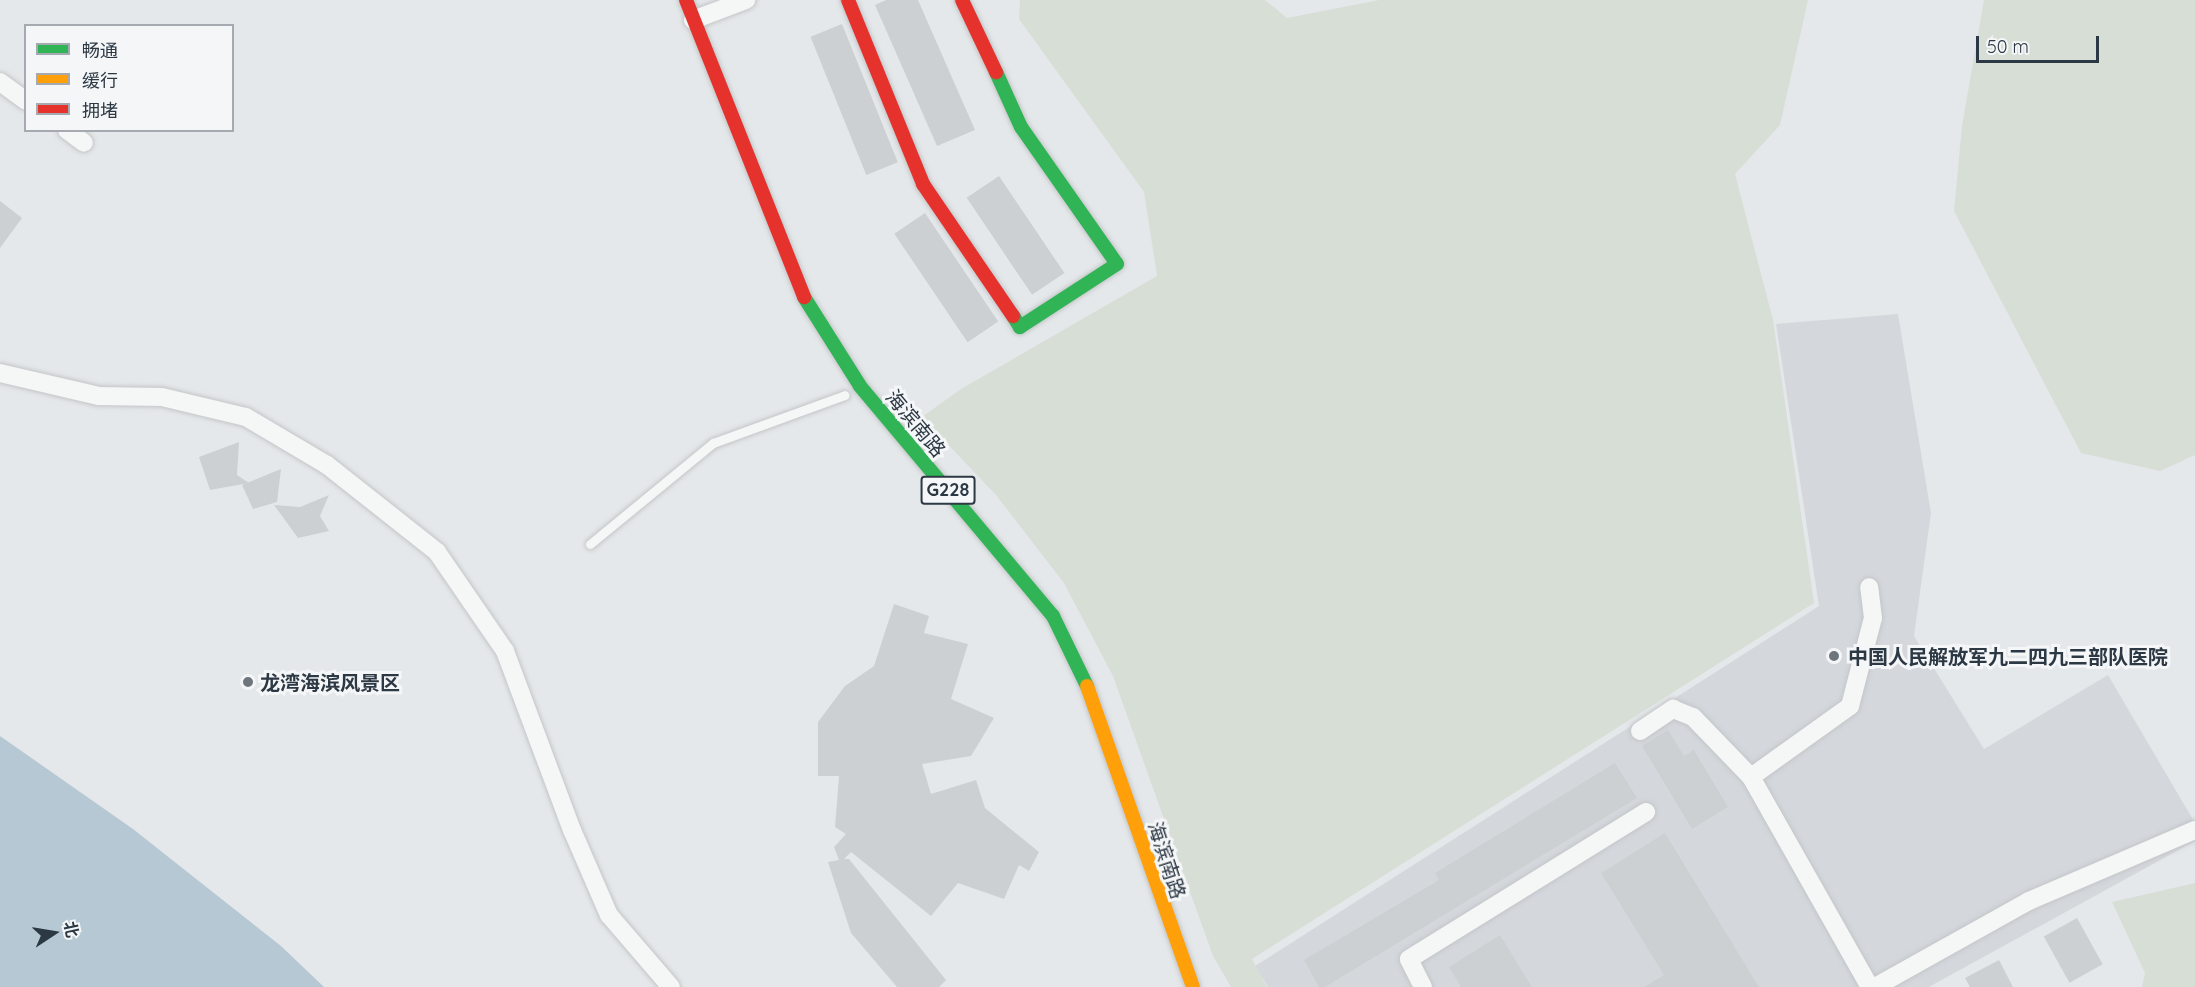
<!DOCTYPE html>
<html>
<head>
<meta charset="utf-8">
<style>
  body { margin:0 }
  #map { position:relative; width:2195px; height:987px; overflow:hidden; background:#e5e8ea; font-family:Quicksand,"Noto Sans SC",sans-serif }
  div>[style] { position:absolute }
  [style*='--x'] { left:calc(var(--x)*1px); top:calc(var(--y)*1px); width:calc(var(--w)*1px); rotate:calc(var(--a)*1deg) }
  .built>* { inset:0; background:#d4d8dd }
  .green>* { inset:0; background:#d7ded6 }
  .water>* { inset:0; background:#b5c8d3 }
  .building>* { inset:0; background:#cdd0d2; transform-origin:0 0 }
  .roads { filter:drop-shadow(0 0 2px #c3c6c8) drop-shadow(0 0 2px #c3c6c8) }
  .lane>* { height:9px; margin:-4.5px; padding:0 4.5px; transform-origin:4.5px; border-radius:4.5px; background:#f5f6f6 }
  .street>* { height:18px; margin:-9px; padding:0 9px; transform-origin:9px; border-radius:9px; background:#f5f6f6 }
  .fast>* { height:14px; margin:-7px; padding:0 7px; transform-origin:7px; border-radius:7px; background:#30b455 }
  .slow>* { height:14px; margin:-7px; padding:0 7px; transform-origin:7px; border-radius:7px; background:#ff9f0a }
  .jam>* { height:14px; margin:-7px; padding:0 7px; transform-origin:7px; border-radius:7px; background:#e5322d }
  .dots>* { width:16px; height:16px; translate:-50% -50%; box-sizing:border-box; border:3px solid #f4f6f8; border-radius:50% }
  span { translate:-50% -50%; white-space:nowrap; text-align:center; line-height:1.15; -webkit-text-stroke:6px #f4f6f8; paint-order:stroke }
  .shield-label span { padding:2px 4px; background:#f4f6f8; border:2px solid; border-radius:4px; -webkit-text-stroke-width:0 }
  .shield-label { font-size:18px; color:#2c3843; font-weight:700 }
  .street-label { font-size:20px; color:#2c3843 }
  .poi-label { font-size:20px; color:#2c3843; font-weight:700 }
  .left { translate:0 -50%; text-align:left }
  .legend { position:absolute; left:24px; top:24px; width:210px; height:108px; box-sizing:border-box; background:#f4f6f8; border:2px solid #a4aab0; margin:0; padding:8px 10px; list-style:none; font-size:18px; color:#2c3843 }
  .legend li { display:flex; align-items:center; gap:12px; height:30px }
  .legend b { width:30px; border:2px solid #a4aab0 }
  .north { position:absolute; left:24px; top:903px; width:60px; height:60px; -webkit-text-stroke:4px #f4f6f8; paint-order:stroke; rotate:78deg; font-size:16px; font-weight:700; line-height:24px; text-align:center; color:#2c3843 }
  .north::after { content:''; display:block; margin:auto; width:21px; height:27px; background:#2c3843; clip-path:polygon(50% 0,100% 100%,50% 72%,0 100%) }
  .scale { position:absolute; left:1976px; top:36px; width:123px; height:27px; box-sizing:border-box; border:3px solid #2c3843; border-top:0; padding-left:8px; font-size:18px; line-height:21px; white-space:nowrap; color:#2c3843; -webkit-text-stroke:4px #f4f6f8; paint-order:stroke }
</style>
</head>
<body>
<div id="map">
  <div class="built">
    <div style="clip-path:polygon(1898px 314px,1931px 513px,1914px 636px,1984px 749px,2108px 675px,2195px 823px,2195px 841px,1929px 987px,1268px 987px,1255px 966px,1819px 606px,1776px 324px)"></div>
  </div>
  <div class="green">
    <div style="clip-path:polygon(1020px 0,1265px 0,1287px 18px,1379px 0,1808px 0,1780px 125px,1735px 174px,1773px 320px,1814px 603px,1252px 959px,1267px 987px,1231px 987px,1213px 956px,1113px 676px,1064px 583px,996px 495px,922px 417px,961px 389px,1157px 276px,1144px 192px,1019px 19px)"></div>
    <div style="clip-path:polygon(1984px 0,2195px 0,2195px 455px,2160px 471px,2081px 453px,1954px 211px,1962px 126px)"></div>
    <div style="clip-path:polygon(2195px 883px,2195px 987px,2142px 987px,2145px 973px,2112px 902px)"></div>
  </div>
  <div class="water">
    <div style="clip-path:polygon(0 736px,133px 829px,281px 946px,324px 987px,0 987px)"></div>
  </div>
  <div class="building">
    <div style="clip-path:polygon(886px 0,918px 0,975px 130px,937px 146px,875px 5px)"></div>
    <div style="left:842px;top:24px;width:149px;height:34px;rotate:68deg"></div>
    <div style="left:999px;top:176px;width:117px;height:39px;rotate:56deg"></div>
    <div style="clip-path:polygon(0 201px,22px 218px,0 248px)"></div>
    <div style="left:925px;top:213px;width:131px;height:37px;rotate:56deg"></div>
    <div style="clip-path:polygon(239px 442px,237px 475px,249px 483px,210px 490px,199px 457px)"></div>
    <div style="clip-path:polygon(281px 469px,277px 502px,253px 509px,242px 485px)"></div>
    <div style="clip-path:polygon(329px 495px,320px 516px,329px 531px,298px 538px,274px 505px,300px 507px)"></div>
    <div style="clip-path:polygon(894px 604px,929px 616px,924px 633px,968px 644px,951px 699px,994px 718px,971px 756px,922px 764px,931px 794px,976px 780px,985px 808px,1039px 852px,1029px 871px,1019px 865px,1004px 899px,958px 883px,931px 916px,851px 852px,844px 859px,849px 859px,946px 980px,939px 987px,897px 987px,851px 933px,828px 862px,839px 860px,834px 847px,846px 834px,835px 827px,839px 776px,818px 776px,818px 722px,845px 686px,874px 666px)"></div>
    <div style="clip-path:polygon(1668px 730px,1684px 756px,1694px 750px,1728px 807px,1692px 829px,1642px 746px)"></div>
    <div style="clip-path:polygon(1615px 763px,1637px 798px,1325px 987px,1319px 987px,1304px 960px,1439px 880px,1435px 873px)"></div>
    <div style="clip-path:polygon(1665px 833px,1759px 987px,1644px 987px,1664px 975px,1601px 873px)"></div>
    <div style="left:2077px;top:918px;width:53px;height:38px;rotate:61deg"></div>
    <div style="clip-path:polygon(1500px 935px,1532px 987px,1461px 987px,1449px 967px)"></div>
    <div style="clip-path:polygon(1999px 960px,2013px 987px,1970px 987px,1965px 978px)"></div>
  </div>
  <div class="roads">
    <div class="lane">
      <div style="--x:590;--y:544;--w:159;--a:-39.4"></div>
      <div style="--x:713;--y:443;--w:140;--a:-20"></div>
    </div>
    <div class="street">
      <div style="--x:693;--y:20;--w:57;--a:-20.7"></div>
      <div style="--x:0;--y:82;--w:32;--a:36"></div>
      <div style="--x:67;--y:130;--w:21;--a:37"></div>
      <div style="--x:0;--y:373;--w:102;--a:13.1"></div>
      <div style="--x:99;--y:396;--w:63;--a:0.9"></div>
      <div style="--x:162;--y:397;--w:86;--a:13.4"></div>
      <div style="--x:246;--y:417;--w:94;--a:30.7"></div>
      <div style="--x:327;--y:465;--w:140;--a:38.3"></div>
      <div style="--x:437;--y:552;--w:120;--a:55.5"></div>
      <div style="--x:505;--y:651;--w:191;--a:69.5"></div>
      <div style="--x:572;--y:830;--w:93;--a:66.5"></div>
      <div style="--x:609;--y:915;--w:95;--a:49.3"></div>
      <div style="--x:1640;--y:731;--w:40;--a:-34"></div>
      <div style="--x:1673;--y:709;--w:22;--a:22"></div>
      <div style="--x:1693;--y:717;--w:83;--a:46"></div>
      <div style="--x:1751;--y:777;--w:241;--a:60.5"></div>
      <div style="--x:1751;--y:777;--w:122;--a:-35.6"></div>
      <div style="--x:1850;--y:706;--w:91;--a:-75.4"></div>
      <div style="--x:1873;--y:618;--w:31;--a:-97"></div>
      <div style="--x:1423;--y:987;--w:31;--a:-117"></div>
      <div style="--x:1409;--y:959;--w:279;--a:-31.8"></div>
      <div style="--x:1875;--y:987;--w:176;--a:-29.2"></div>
      <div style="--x:2029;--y:901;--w:181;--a:-23.2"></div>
    </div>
    <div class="fast">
      <div style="--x:996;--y:72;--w:60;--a:65.6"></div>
      <div style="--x:1021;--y:127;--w:167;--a:55"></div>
      <div style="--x:1117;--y:264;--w:116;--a:147"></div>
      <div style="--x:1020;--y:327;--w:13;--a:-122"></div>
      <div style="--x:804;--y:297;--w:105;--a:57.8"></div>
      <div style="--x:860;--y:386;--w:300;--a:50"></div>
      <div style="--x:1053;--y:616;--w:78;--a:64.1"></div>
    </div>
    <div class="slow">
      <div style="--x:1087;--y:686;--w:319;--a:70.6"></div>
    </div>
    <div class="jam">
      <div style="--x:686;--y:0;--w:320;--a:68.3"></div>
      <div style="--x:848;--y:0;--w:199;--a:67.8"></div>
      <div style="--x:923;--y:184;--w:160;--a:55.7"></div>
      <div style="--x:962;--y:0;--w:80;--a:64.7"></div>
    </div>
  </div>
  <div class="dots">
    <div style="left:1834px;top:656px;background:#6d767d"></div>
    <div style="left:248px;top:682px;background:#6d767d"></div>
  </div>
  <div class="shield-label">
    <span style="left:948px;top:490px">G228</span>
  </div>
  <div class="street-label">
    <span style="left:916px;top:423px;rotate:50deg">海滨南路</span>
    <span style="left:1167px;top:860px;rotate:72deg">海滨南路</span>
  </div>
  <div class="poi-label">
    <span class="left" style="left:1848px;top:656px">中国人民解放军九二四九三部队医院</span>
    <span class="left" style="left:260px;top:682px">龙湾海滨风景区</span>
  </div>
  <ul class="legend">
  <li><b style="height:8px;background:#30b455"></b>畅通</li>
  <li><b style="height:8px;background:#ff9f0a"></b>缓行</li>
  <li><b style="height:8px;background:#e5322d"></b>拥堵</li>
  </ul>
  <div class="north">北</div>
  <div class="scale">50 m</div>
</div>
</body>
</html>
